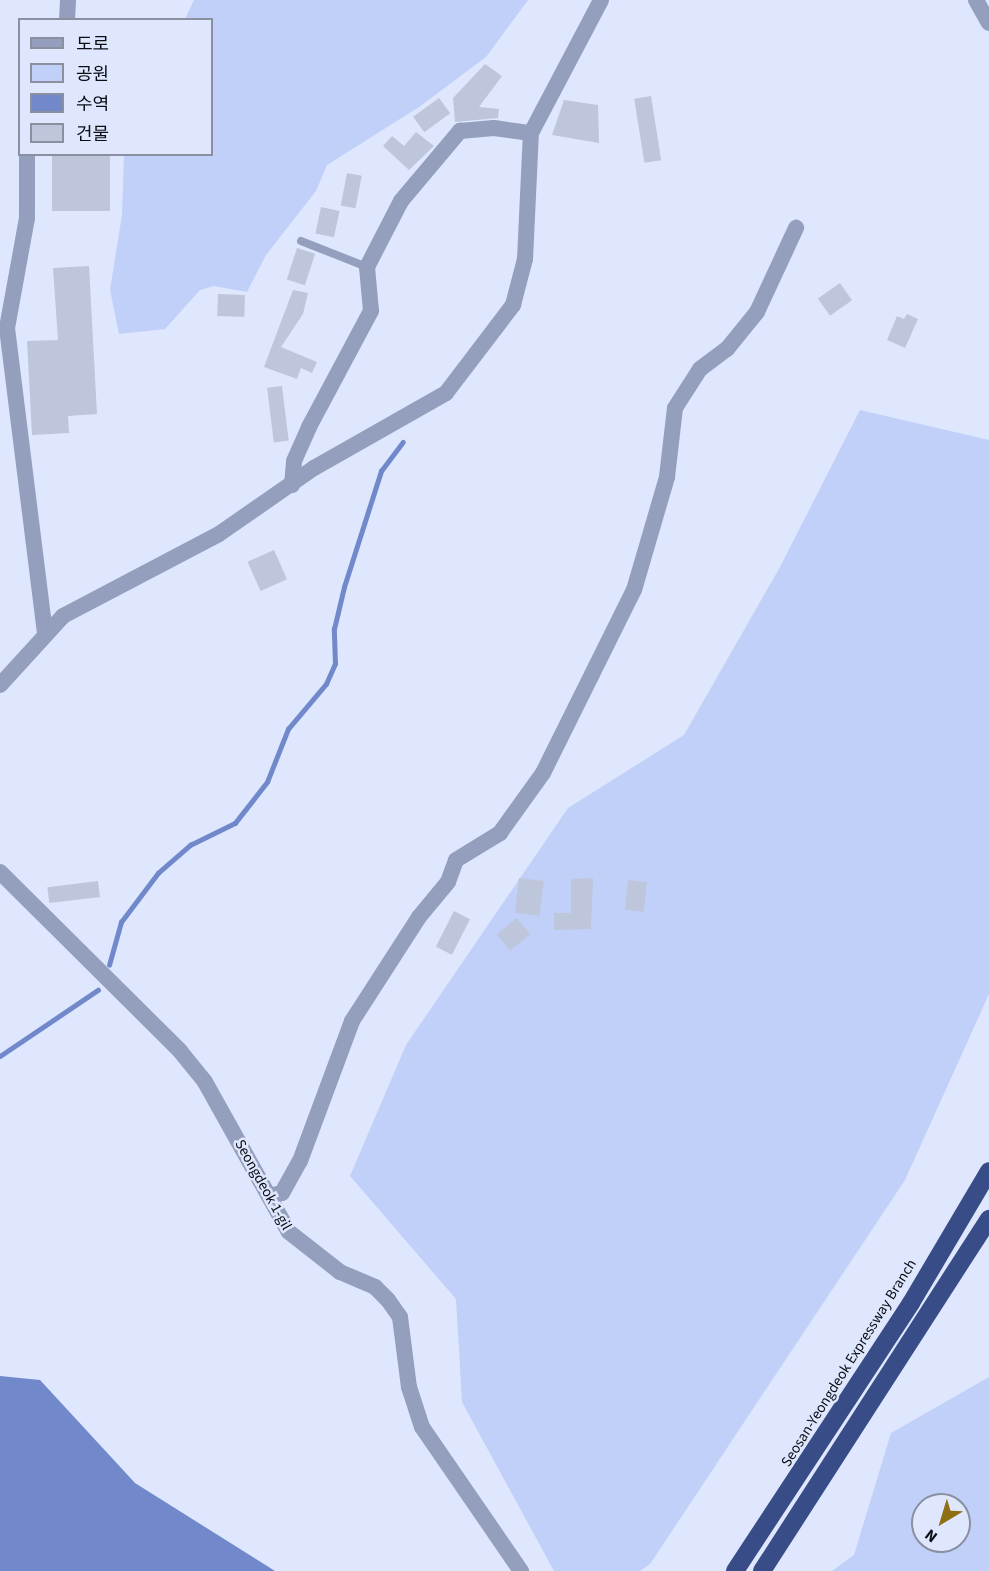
<!DOCTYPE html>
<html>
<head>
<meta charset="utf-8">
<style>
  body { margin:0 }
  #map { position:relative; width:989px; height:1571px; overflow:hidden; background:#dee7fd; font-family:"Source Sans 3","Noto Sans KR",sans-serif }
  div>[style] { position:absolute }
  [style*='--x'] { left:calc(var(--x)*1px); top:calc(var(--y)*1px); width:calc(var(--w)*1px); rotate:calc(var(--a)*1deg) }
  .green>* { inset:0; background:#c0d0f8 }
  .water>* { inset:0; background:#7189ca }
  .stream>* { height:4.5px; margin:-2.25px; padding:0 2.25px; transform-origin:2.25px; border-radius:2.25px; background:#7189ca }
  .building>* { inset:0; background:#bec6db; transform-origin:0 0 }
  .lane>* { height:8px; margin:-4px; padding:0 4px; transform-origin:4px; border-radius:4px; background:#939fbd }
  .street>* { height:16px; margin:-8px; padding:0 8px; transform-origin:8px; border-radius:8px; background:#939fbd }
  .highway>* { height:18px; margin:-9px; padding:0 9px; transform-origin:9px; border-radius:9px; background:#384c88 }
  span { translate:-50% -50%; white-space:nowrap; text-align:center; line-height:1.15; -webkit-text-stroke:5px #dee7fd; paint-order:stroke }
  .street-label { font-size:15px; color:#0b0e15 }
  .legend { position:absolute; left:18px; top:18px; width:195px; height:138px; box-sizing:border-box; background:#dee7fd; border:2px solid #8a90a0; margin:0; padding:8px 10px; list-style:none; font-size:18px; color:#0b0e15 }
  .legend li { display:flex; align-items:center; gap:12px; height:30px }
  .legend b { width:30px; border:2px solid #8a90a0 }
  .north { position:absolute; left:911px; top:1493px; width:60px; height:60px; box-sizing:border-box; background:#dee7fd; border:2px solid #8a90a0; border-radius:50%; rotate:218deg; font-size:16px; font-weight:700; line-height:24px; text-align:center; color:#0b0e15 }
  .north::after { content:''; display:block; margin:auto; width:21px; height:27px; background:#8e6f13; clip-path:polygon(50% 0,100% 100%,50% 72%,0 100%) }
</style>
</head>
<body>
<div id="map">
  <div class="green">
    <div style="clip-path:polygon(194px 0,528px 0,486px 57px,419px 107px,327px 165px,316px 191px,266px 255px,247px 292px,214px 286px,200px 290px,165px 329px,119px 334px,110px 290px,122px 215px,124px 155px,212px 154px,212px 20px,185px 19px)"></div>
    <div style="clip-path:polygon(860px 410px,989px 440px,989px 994px,905px 1180px,650px 1564px,640px 1571px,554px 1571px,462px 1402px,456px 1299px,350px 1176px,406px 1045px,568px 808px,684px 735px,780px 567px)"></div>
    <div style="clip-path:polygon(evenodd,989px 1377px,989px 1571px,832px 1571px,854px 1555px,891px 1433px,989px 1377px,923px 1505px,959px 1505px,959px 1541px,923px 1541px,923px 1505px)"></div>
  </div>
  <div class="water">
    <div style="clip-path:polygon(0 1376px,40px 1380px,135px 1483px,275px 1571px,0 1571px)"></div>
  </div>
  <div class="stream">
    <div style="--x:109;--y:965;--w:45;--a:-74.4"></div>
    <div style="--x:121;--y:922;--w:61;--a:-52.9"></div>
    <div style="--x:158;--y:873;--w:43;--a:-41.2"></div>
    <div style="--x:190;--y:845;--w:50;--a:-26.1"></div>
    <div style="--x:235;--y:823;--w:52;--a:-52"></div>
    <div style="--x:267;--y:782;--w:57;--a:-68.4"></div>
    <div style="--x:288;--y:729;--w:59;--a:-49.8"></div>
    <div style="--x:326;--y:684;--w:22;--a:-66"></div>
    <div style="--x:335;--y:664;--w:35;--a:-92"></div>
    <div style="--x:334;--y:629;--w:43;--a:-76.6"></div>
    <div style="--x:344;--y:587;--w:122;--a:-72.3"></div>
    <div style="--x:381;--y:471;--w:36;--a:-53"></div>
    <div style="--x:0;--y:1056;--w:118;--a:-34"></div>
  </div>
  <div class="building">
    <div style="clip-path:polygon(485px 64px,502px 76px,479px 107px,499px 109px,498px 118px,455px 122px,453px 98px)"></div>
    <div style="left:651px;top:96px;width:65px;height:17px;rotate:81deg"></div>
    <div style="left:439px;top:98px;width:19px;height:32px;rotate:54deg"></div>
    <div style="clip-path:polygon(564px 100px,598px 105px,599px 143px,552px 135px)"></div>
    <div style="clip-path:polygon(416px 132px,434px 146px,409px 170px,383px 146px,392px 136px,404px 146px)"></div>
    <div style="left:52px;top:154px;width:58px;height:57px"></div>
    <div style="left:347px;top:173px;width:15px;height:33px;rotate:11deg"></div>
    <div style="left:321px;top:207px;width:19px;height:27px;rotate:12deg"></div>
    <div style="left:297px;top:248px;width:19px;height:33px;rotate:18deg"></div>
    <div style="clip-path:polygon(89px 266px,97px 414px,68px 416px,69px 433px,32px 435px,27px 341px,58px 340px,53px 268px)"></div>
    <div style="left:840px;top:283px;width:21px;height:27px;rotate:55deg"></div>
    <div style="clip-path:polygon(293px 290px,308px 293px,303px 314px,281px 347px,317px 362px,312px 373px,301px 368px,297px 379px,264px 367px)"></div>
    <div style="left:218px;top:294px;width:27px;height:22px;rotate:2deg"></div>
    <div style="clip-path:polygon(907px 314px,918px 319px,905px 348px,887px 340px,897px 316px,904px 319px)"></div>
    <div style="left:282px;top:386px;width:55px;height:15px;rotate:83deg"></div>
    <div style="left:274px;top:550px;width:32px;height:29px;rotate:66deg"></div>
    <div style="left:519px;top:878px;width:25px;height:35px;rotate:7deg"></div>
    <div style="clip-path:polygon(593px 878px,591px 929px,554px 930px,554px 913px,571px 913px,571px 879px)"></div>
    <div style="left:628px;top:880px;width:19px;height:30px;rotate:6deg"></div>
    <div style="left:98px;top:881px;width:16px;height:51px;rotate:83deg"></div>
    <div style="left:454px;top:911px;width:18px;height:40px;rotate:27deg"></div>
    <div style="left:517px;top:918px;width:21px;height:26px;rotate:51deg"></div>
  </div>
  <div class="lane">
    <div style="--x:301;--y:241;--w:71;--a:21.5"></div>
  </div>
  <div class="street">
    <div style="--x:976;--y:0;--w:26;--a:61"></div>
    <div style="--x:67;--y:20;--w:20;--a:-87"></div>
    <div style="--x:27;--y:154;--w:64;--a:90"></div>
    <div style="--x:27;--y:218;--w:112;--a:100.3"></div>
    <div style="--x:7;--y:328;--w:305;--a:82.9"></div>
    <div style="--x:292;--y:485;--w:24;--a:-85"></div>
    <div style="--x:294;--y:461;--w:37;--a:-66"></div>
    <div style="--x:309;--y:427;--w:132;--a:-61.9"></div>
    <div style="--x:371;--y:311;--w:44;--a:-95.2"></div>
    <div style="--x:367;--y:267;--w:74;--a:-62.7"></div>
    <div style="--x:401;--y:201;--w:92;--a:-49.9"></div>
    <div style="--x:460;--y:131;--w:34;--a:-5"></div>
    <div style="--x:494;--y:128;--w:37;--a:8"></div>
    <div style="--x:0;--y:685;--w:93;--a:-47.6"></div>
    <div style="--x:63;--y:616;--w:176;--a:-27.7"></div>
    <div style="--x:219;--y:534;--w:116;--a:-34.8"></div>
    <div style="--x:314;--y:468;--w:152;--a:-29.6"></div>
    <div style="--x:446;--y:393;--w:111;--a:-52.7"></div>
    <div style="--x:513;--y:305;--w:48;--a:-75.4"></div>
    <div style="--x:525;--y:259;--w:126;--a:-87.3"></div>
    <div style="--x:531;--y:133;--w:150;--a:-62.2"></div>
    <div style="--x:0;--y:872;--w:254;--a:44.8"></div>
    <div style="--x:180;--y:1051;--w:40;--a:51"></div>
    <div style="--x:205;--y:1082;--w:172;--a:60.8"></div>
    <div style="--x:289;--y:1232;--w:65;--a:38.1"></div>
    <div style="--x:340;--y:1272;--w:38;--a:23"></div>
    <div style="--x:375;--y:1287;--w:18;--a:45"></div>
    <div style="--x:388;--y:1300;--w:21;--a:55"></div>
    <div style="--x:400;--y:1317;--w:71;--a:82.7"></div>
    <div style="--x:409;--y:1387;--w:42;--a:72"></div>
    <div style="--x:422;--y:1427;--w:175;--a:55.5"></div>
    <div style="--x:269;--y:1196;--w:13;--a:-13"></div>
    <div style="--x:282;--y:1193;--w:37;--a:-61"></div>
    <div style="--x:300;--y:1161;--w:149;--a:-69.6"></div>
    <div style="--x:352;--y:1021;--w:124;--a:-57.2"></div>
    <div style="--x:419;--y:917;--w:45;--a:-50.4"></div>
    <div style="--x:448;--y:882;--w:23;--a:-70"></div>
    <div style="--x:456;--y:860;--w:52;--a:-31.5"></div>
    <div style="--x:500;--y:833;--w:74;--a:-54.4"></div>
    <div style="--x:543;--y:773;--w:204;--a:-63.6"></div>
    <div style="--x:634;--y:590;--w:118;--a:-73.7"></div>
    <div style="--x:667;--y:477;--w:69;--a:-83.4"></div>
    <div style="--x:675;--y:408;--w:46;--a:-57.3"></div>
    <div style="--x:700;--y:369;--w:34;--a:-37"></div>
    <div style="--x:727;--y:349;--w:48;--a:-51"></div>
    <div style="--x:757;--y:312;--w:93;--a:-65.1"></div>
  </div>
  <div class="highway">
    <div style="--x:735;--y:1571;--w:321;--a:-56.7"></div>
    <div style="--x:911;--y:1303;--w:153;--a:-59.4"></div>
    <div style="--x:762;--y:1571;--w:419;--a:-57.2"></div>
  </div>
  <div class="street-label">
    <span style="left:263px;top:1185px;rotate:61deg">Seongdeok 1-gil</span>
    <span style="left:849px;top:1363px;rotate:-58deg">Seosan-Yeongdeok Expressway Branch</span>
  </div>
  <ul class="legend">
  <li><b style="height:8px;background:#939fbd"></b>도로</li>
  <li><b style="height:16px;background:#c0d0f8"></b>공원</li>
  <li><b style="height:16px;background:#7189ca"></b>수역</li>
  <li><b style="height:16px;background:#bec6db"></b>건물</li>
  </ul>
  <div class="north">N</div>
</div>
</body>
</html>
